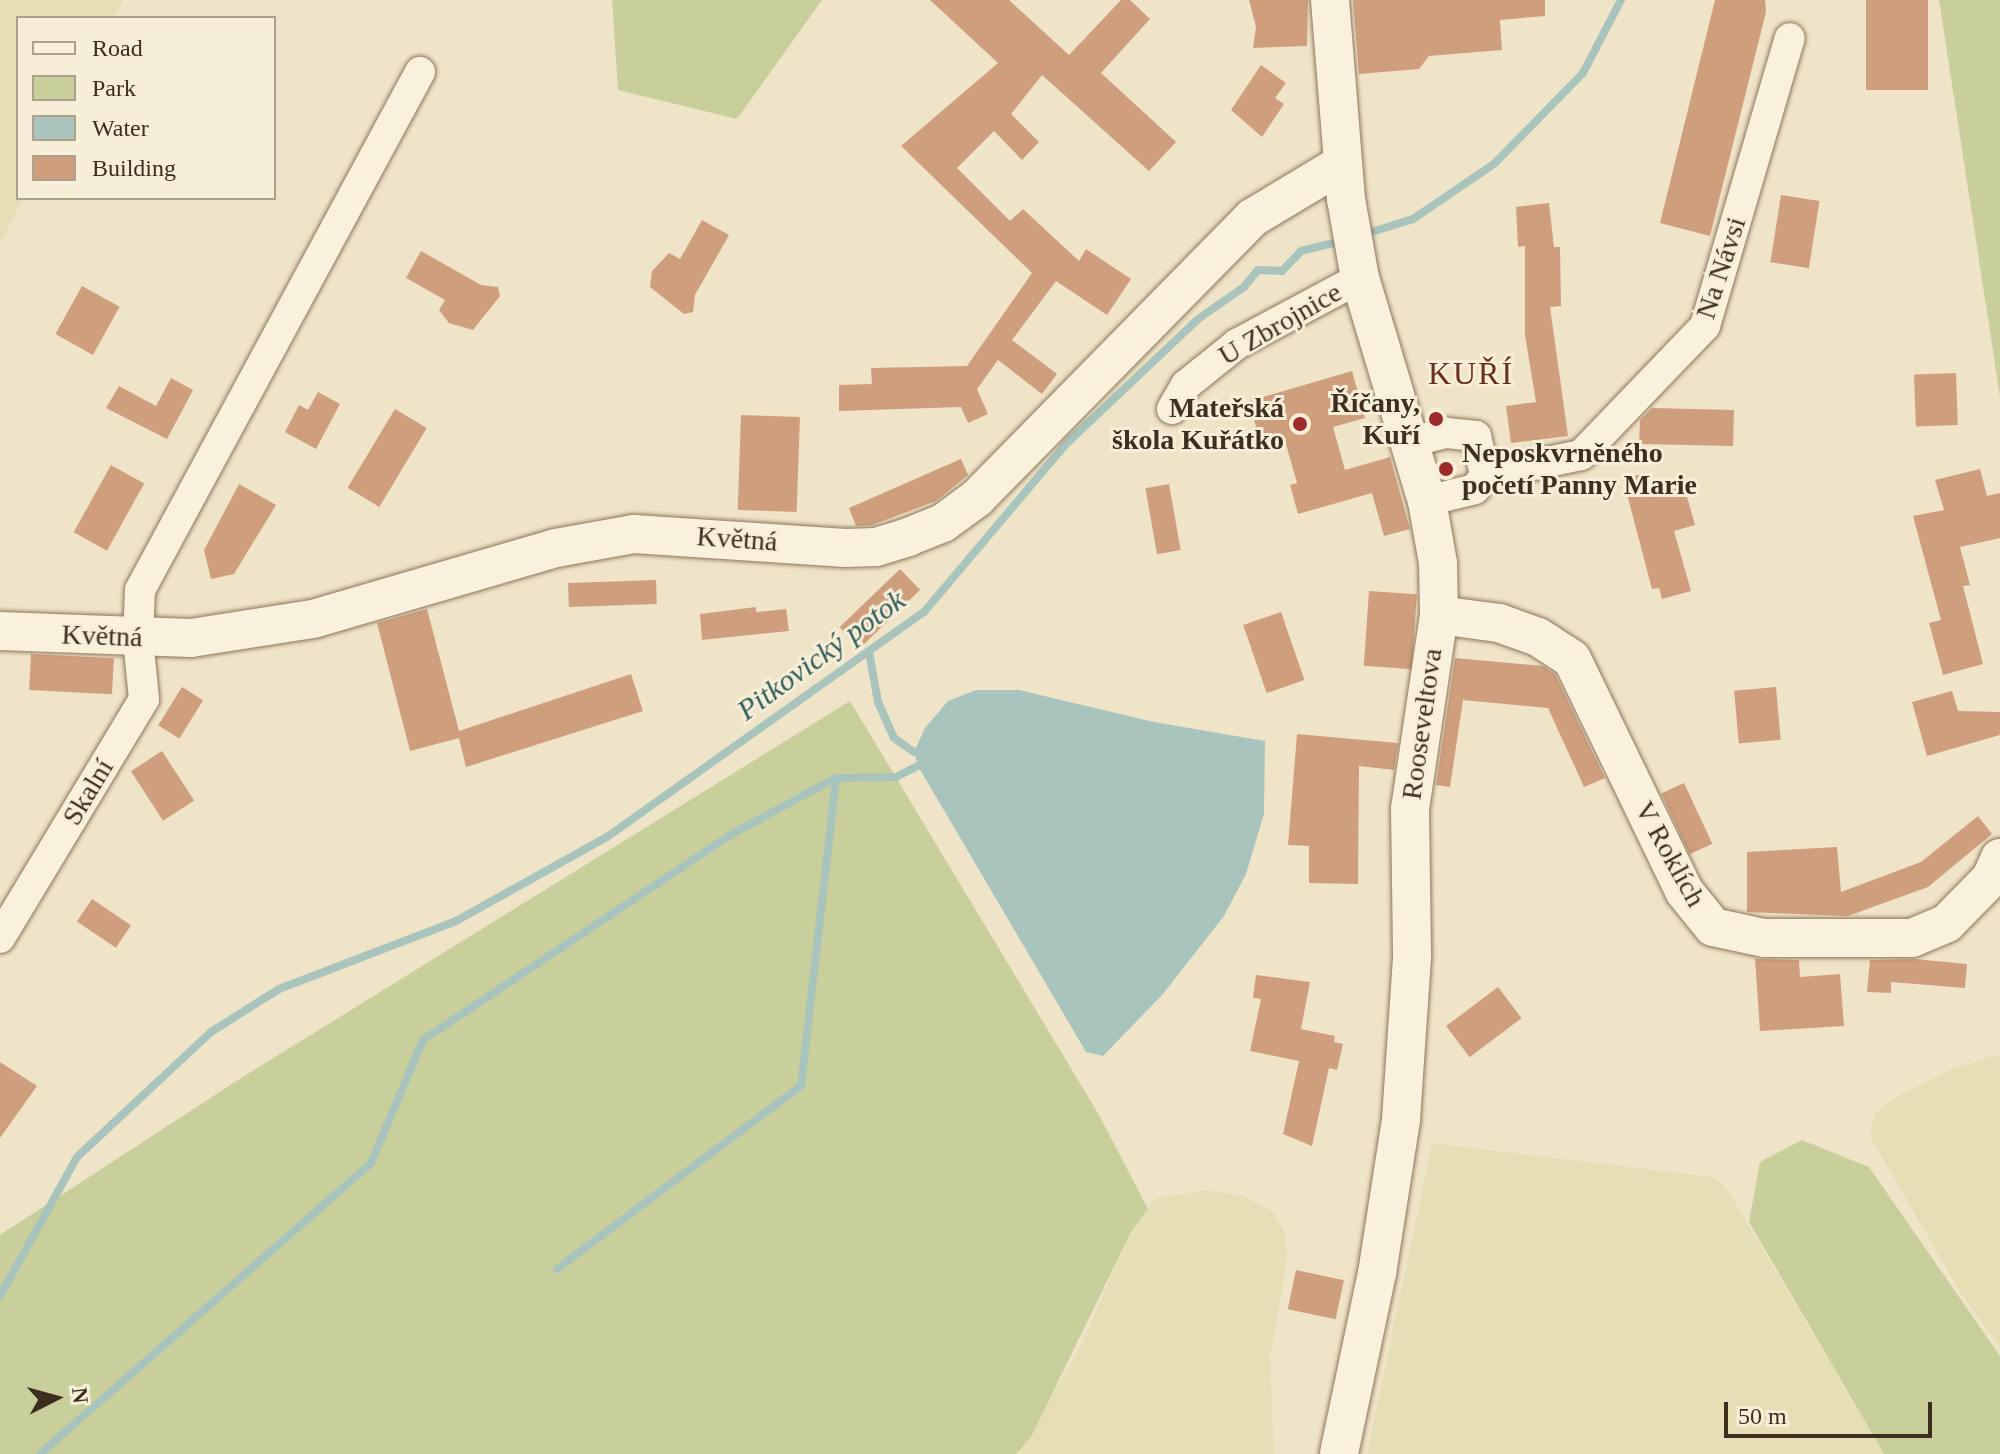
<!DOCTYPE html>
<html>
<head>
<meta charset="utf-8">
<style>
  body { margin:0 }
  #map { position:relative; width:2000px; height:1454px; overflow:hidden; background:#f0e4c8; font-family:"Times New Roman",serif }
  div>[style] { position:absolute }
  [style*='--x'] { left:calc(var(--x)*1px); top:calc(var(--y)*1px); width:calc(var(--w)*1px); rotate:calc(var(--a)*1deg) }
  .farmland>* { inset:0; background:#e6deb5 }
  .green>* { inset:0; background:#c9cf9b }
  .water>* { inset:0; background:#a9c4bc }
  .stream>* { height:8px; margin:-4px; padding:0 4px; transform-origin:4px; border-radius:4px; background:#a9c4bc }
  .building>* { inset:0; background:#cf9f7d; transform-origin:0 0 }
  .roads { filter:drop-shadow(0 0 2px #8d765c) drop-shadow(0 0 2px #8d765c) }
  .minor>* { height:30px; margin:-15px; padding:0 15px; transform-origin:15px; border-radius:15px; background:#faf1dc }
  .tertiary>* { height:38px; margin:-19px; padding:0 19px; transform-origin:19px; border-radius:19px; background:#faf1dc }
  .dots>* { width:22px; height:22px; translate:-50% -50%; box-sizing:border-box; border:4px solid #f7eed8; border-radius:50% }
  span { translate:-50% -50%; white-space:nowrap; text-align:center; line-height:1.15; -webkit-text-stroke:6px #f7eed8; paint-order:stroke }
  .street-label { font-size:28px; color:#3d2e20 }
  .poi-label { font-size:28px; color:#3d2e20; font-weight:700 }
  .right { translate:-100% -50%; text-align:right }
  .left { translate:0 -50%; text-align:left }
  .water-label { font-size:30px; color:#2f5d5a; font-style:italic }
  .quarter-label { font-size:32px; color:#6b2e1e; letter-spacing:2px }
  .legend { position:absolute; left:16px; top:16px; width:260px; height:184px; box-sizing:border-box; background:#f7eed8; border:2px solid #ada18e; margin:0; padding:10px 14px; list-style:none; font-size:24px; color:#3d2e20 }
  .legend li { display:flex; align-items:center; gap:16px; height:40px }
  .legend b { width:40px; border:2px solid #ada18e }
  .north { position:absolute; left:16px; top:1358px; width:80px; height:80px; -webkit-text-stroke:6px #f7eed8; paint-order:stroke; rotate:84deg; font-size:22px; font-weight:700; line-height:32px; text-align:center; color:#3d2e20 }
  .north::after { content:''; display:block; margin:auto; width:28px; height:36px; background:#3d2e20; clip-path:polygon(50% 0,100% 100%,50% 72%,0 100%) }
  .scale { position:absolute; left:1724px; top:1402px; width:208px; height:36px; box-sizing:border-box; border:4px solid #3d2e20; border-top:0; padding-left:10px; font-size:24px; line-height:28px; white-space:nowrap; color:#3d2e20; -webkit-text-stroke:6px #f7eed8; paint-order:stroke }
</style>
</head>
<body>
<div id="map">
  <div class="farmland">
    <div style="clip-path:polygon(0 0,123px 0,114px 18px,18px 18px,18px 198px,23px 198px,0 244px)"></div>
    <div style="clip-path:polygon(2000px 1054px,2000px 1347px,1960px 1292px,1870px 1136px,1874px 1114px,1899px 1095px,1949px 1070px)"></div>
    <div style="clip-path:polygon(1432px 1143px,1712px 1177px,1725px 1186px,1884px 1454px,1367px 1454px)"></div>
    <div style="clip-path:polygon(1206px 1190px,1242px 1196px,1273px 1212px,1285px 1233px,1287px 1260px,1270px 1358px,1274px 1454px,1016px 1454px,1079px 1349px,1132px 1230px,1156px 1198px)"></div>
  </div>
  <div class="green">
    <div style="clip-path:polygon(612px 0,822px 0,737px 119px,618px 90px)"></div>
    <div style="clip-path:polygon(1939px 0,2000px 0,2000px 397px)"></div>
    <div style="clip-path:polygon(850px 701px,1099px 1115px,1148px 1209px,1132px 1230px,1031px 1437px,1016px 1454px,0 1454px,0 1235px,238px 1080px)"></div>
    <div style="clip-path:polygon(1802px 1140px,1869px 1167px,2000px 1356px,2000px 1454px,1884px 1454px,1749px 1222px,1760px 1162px)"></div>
  </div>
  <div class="water">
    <div style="clip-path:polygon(976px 690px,1019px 690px,1154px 722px,1265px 741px,1264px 814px,1246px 874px,1224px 916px,1163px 994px,1103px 1056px,1086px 1052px,918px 766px,914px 752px,925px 728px,948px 701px)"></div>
  </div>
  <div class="stream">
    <div style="--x:1362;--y:235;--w:53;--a:-17.4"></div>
    <div style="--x:1413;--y:219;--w:98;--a:-34.2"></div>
    <div style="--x:1494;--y:164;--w:127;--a:-45.6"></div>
    <div style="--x:1583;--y:73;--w:82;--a:-62.5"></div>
    <div style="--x:869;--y:652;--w:51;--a:79.8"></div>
    <div style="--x:878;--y:702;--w:39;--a:66"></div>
    <div style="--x:894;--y:738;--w:24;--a:35"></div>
    <div style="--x:557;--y:1269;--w:305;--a:-36.9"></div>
    <div style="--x:801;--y:1086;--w:310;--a:-83.5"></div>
    <div style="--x:0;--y:1296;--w:159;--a:-61"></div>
    <div style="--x:77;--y:1157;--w:183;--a:-43"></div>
    <div style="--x:211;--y:1032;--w:80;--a:-32.3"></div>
    <div style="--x:279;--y:989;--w:190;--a:-21"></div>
    <div style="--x:456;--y:921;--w:173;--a:-29.1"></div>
    <div style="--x:607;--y:837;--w:389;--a:-35.4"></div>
    <div style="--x:924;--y:612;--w:221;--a:-49.8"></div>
    <div style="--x:1067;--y:443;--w:180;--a:-43.4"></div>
    <div style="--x:1198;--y:319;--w:56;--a:-34.8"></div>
    <div style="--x:1244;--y:287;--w:22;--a:-51"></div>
    <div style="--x:1258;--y:270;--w:24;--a:2"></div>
    <div style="--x:1282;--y:271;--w:28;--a:-46"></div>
    <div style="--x:1301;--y:251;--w:45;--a:-14"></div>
    <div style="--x:40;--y:1454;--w:441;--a:-41.3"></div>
    <div style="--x:371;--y:1163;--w:134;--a:-67.1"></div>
    <div style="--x:423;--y:1040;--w:369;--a:-33.7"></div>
    <div style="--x:730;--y:835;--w:120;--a:-28.3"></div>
    <div style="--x:836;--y:778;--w:60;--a:-1"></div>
    <div style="--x:896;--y:777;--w:25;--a:-27"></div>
  </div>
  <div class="building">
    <div style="clip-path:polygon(930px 0,1009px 0,1069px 55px,1121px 0,1130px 0,1150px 19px,1101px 73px,1176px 142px,1149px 171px,1042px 75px,1011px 114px,1039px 142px,1022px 160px,994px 131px,957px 168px,1010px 221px,1023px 209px,1079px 261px,1086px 249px,1131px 279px,1107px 315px,1056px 281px,1012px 340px,1057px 374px,1042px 394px,998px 360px,977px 389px,988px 414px,968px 423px,961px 407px,839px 411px,839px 385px,872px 384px,871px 368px,967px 366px,1032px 273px,901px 146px,998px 63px)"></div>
    <div style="clip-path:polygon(1249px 0,1308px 0,1307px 46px,1253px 48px,1256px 27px)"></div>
    <div style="clip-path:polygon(1353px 0,1545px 0,1545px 16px,1500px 20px,1502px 50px,1429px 56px,1419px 69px,1359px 74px)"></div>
    <div style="clip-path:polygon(1715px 0,1765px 0,1766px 12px,1710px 236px,1660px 223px)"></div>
    <div style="left:1866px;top:0;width:62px;height:90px"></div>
    <div style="clip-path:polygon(1261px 65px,1286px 83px,1275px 98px,1284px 104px,1262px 137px,1231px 110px)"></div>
    <div style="left:1781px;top:195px;width:39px;height:68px;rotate:9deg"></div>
    <div style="clip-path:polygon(1549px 203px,1554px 247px,1560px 247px,1561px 306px,1550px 307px,1568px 436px,1511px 443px,1506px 406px,1536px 402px,1525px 335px,1525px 246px,1518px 247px,1516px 207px)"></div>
    <div style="clip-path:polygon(702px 220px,729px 235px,695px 295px,693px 312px,684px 314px,650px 287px,652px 271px,669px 253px,680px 259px)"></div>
    <div style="clip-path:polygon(421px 251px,481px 285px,498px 287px,500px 296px,473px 330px,449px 323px,439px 310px,445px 300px,406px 278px)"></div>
    <div style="left:82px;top:286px;width:43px;height:55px;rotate:29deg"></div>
    <div style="clip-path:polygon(1352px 371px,1365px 418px,1333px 427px,1345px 470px,1390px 457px,1410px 529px,1384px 536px,1372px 493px,1298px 514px,1290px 485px,1297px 483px,1285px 441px,1262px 448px,1249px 401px)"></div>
    <div style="left:1956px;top:373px;width:52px;height:42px;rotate:88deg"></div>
    <div style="clip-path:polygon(171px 378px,193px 390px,167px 439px,106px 408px,119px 386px,156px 406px)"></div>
    <div style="clip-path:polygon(318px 392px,340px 404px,316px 449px,285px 432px,299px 405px,308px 410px)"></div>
    <div style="clip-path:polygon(1652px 408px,1734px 410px,1733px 446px,1639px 444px,1640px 420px)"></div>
    <div style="left:395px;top:409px;width:37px;height:92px;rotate:31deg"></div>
    <div style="left:741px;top:415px;width:59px;height:95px;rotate:2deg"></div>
    <div style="clip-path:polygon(961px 459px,968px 475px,936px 501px,872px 525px,856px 526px,849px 508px)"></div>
    <div style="left:111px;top:465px;width:38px;height:77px;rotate:29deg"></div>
    <div style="clip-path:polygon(1980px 469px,1987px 496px,2000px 493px,2000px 538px,1960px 547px,1970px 585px,1963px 586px,1983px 664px,1943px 675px,1929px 623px,1941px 620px,1913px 516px,1944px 510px,1935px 480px)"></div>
    <div style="clip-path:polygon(1646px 473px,1651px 491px,1683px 483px,1695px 525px,1674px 531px,1691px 591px,1662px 599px,1659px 588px,1652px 589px,1623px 479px)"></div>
    <div style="clip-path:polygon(239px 484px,276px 505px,234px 574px,211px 579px,204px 550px)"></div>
    <div style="left:1169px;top:484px;width:67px;height:24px;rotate:80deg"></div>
    <div style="left:900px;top:569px;width:29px;height:84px;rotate:46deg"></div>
    <div style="left:656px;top:580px;width:24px;height:88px;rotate:88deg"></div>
    <div style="left:1369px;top:591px;width:48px;height:75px;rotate:4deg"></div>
    <div style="clip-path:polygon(756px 607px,756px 612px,786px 609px,789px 631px,702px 640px,700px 614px)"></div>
    <div style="clip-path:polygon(427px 609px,459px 731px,631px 674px,643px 711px,466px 767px,459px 738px,410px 751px,377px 623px)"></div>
    <div style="left:1281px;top:612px;width:72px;height:40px;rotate:71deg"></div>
    <div style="left:31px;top:654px;width:83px;height:36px;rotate:3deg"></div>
    <div style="clip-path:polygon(1455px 658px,1543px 666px,1555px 674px,1605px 778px,1584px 787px,1548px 708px,1463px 700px,1450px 787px,1436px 785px)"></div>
    <div style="left:182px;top:687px;width:25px;height:45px;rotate:32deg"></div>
    <div style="left:1776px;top:687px;width:53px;height:42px;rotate:85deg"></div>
    <div style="clip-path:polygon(1952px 691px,1958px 711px,2000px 712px,2000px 735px,1927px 756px,1912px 702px)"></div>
    <div style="clip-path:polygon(1297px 734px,1398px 743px,1394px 770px,1359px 766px,1358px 884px,1309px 883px,1309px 846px,1288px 845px)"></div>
    <div style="left:162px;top:751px;width:59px;height:37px;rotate:57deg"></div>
    <div style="left:1684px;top:783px;width:67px;height:25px;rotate:65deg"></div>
    <div style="clip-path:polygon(1978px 816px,1992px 834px,1928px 887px,1848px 916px,1747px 912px,1747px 852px,1837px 847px,1841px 892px,1921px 862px)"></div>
    <div style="left:92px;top:899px;width:47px;height:27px;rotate:34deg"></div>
    <div style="clip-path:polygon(1755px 959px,1799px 960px,1800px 977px,1840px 974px,1844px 1026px,1760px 1031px)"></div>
    <div style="clip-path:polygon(1915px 959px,1967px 964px,1965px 988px,1891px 982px,1891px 993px,1867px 992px,1870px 960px)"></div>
    <div style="clip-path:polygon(1256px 975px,1310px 982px,1301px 1029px,1335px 1036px,1334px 1042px,1343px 1044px,1337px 1070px,1329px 1068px,1312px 1146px,1283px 1134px,1299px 1061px,1250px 1051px,1261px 999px,1253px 998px)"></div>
    <div style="left:1498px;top:987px;width:39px;height:65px;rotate:53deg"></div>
    <div style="clip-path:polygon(0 1062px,37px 1086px,0 1138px)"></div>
    <div style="left:1296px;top:1270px;width:49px;height:40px;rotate:12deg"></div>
  </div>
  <div class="roads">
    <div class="minor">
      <div style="--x:1172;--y:409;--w:28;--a:-60"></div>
      <div style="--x:1186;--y:385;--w:65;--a:-38.8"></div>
      <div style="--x:1237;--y:344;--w:140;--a:-28.2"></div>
      <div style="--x:1410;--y:442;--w:38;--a:-14"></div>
      <div style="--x:1447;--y:433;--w:29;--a:6"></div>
      <div style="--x:1476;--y:436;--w:40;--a:77"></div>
      <div style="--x:1427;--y:501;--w:49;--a:-14"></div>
      <div style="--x:1475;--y:489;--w:17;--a:-54"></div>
      <div style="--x:1485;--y:475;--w:98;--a:-11.8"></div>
      <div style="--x:1581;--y:455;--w:179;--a:-46.1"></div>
      <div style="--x:1705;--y:326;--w:300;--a:-73.6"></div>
      <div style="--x:0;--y:938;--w:279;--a:-58.9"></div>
      <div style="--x:144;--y:699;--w:60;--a:-95.7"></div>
      <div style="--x:138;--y:639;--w:49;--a:-87.7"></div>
      <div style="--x:140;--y:590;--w:589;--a:-61.61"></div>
    </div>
    <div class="tertiary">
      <div style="--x:1330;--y:0;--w:200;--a:85.4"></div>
      <div style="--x:1346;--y:199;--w:80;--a:80"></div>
      <div style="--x:1360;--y:278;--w:233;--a:73.3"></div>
      <div style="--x:1427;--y:501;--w:63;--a:79.9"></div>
      <div style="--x:1438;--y:563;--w:52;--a:88.9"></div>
      <div style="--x:1439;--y:615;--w:196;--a:98.5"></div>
      <div style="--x:1410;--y:809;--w:149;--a:89.2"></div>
      <div style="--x:1412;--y:958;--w:162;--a:93.9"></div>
      <div style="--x:1401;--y:1120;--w:155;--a:98.9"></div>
      <div style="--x:1377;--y:1273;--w:185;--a:101.9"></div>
      <div style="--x:1439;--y:615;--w:61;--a:7.6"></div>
      <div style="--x:1499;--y:623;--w:41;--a:19.7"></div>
      <div style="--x:1538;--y:637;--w:40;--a:32.9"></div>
      <div style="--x:1572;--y:659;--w:258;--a:64.2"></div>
      <div style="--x:1684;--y:891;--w:46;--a:51.1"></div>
      <div style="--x:1713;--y:927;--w:52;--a:12.2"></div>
      <div style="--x:1764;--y:938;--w:148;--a:0"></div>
      <div style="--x:1912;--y:938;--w:38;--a:-23"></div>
      <div style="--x:1947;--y:923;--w:63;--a:-45.6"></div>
      <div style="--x:1991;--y:878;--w:22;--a:-66"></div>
      <div style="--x:0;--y:631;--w:191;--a:2.1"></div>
      <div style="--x:191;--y:638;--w:123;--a:-8.9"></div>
      <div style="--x:313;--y:619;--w:253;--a:-16.3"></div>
      <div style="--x:556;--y:548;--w:79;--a:-10.2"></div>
      <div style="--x:634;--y:534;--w:212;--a:3.8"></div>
      <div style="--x:846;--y:548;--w:30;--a:-2"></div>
      <div style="--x:876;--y:547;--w:34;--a:-17"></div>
      <div style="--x:908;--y:537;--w:38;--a:-22"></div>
      <div style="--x:943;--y:523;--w:42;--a:-36.3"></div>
      <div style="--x:977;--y:498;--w:392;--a:-45.5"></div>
      <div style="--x:1252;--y:218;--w:105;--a:-31"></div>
    </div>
  </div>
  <div class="dots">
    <div style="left:1436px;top:419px;background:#9e2a2b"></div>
    <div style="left:1300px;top:424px;background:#9e2a2b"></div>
    <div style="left:1446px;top:469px;background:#9e2a2b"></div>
  </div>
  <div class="street-label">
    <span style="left:1721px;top:268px;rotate:-72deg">Na Návsi</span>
    <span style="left:1280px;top:324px;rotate:-30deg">U Zbrojnice</span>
    <span style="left:737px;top:539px;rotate:4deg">Květná</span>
    <span style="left:102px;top:636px;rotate:2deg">Květná</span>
    <span style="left:1422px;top:724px;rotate:-82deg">Rooseveltova</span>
    <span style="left:88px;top:792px;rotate:-59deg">Skalní</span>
    <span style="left:1670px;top:854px;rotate:61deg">V Roklích</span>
  </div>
  <div class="poi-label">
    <span class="right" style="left:1420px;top:419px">Říčany,<br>Kuří</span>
    <span class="right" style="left:1284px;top:424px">Mateřská<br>škola Kuřátko</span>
    <span class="left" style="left:1462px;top:469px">Neposkvrněného<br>početí Panny Marie</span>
  </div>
  <div class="water-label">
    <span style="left:821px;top:655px;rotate:-36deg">Pitkovický potok</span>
  </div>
  <div class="quarter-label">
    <span style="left:1471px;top:373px">KUŘÍ</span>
  </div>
  <ul class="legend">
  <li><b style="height:10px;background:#faf1dc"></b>Road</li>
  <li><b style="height:22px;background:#c9cf9b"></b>Park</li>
  <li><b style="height:22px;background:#a9c4bc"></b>Water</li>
  <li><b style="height:22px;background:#cf9f7d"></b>Building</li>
  </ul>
  <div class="north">N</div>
  <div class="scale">50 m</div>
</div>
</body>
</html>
